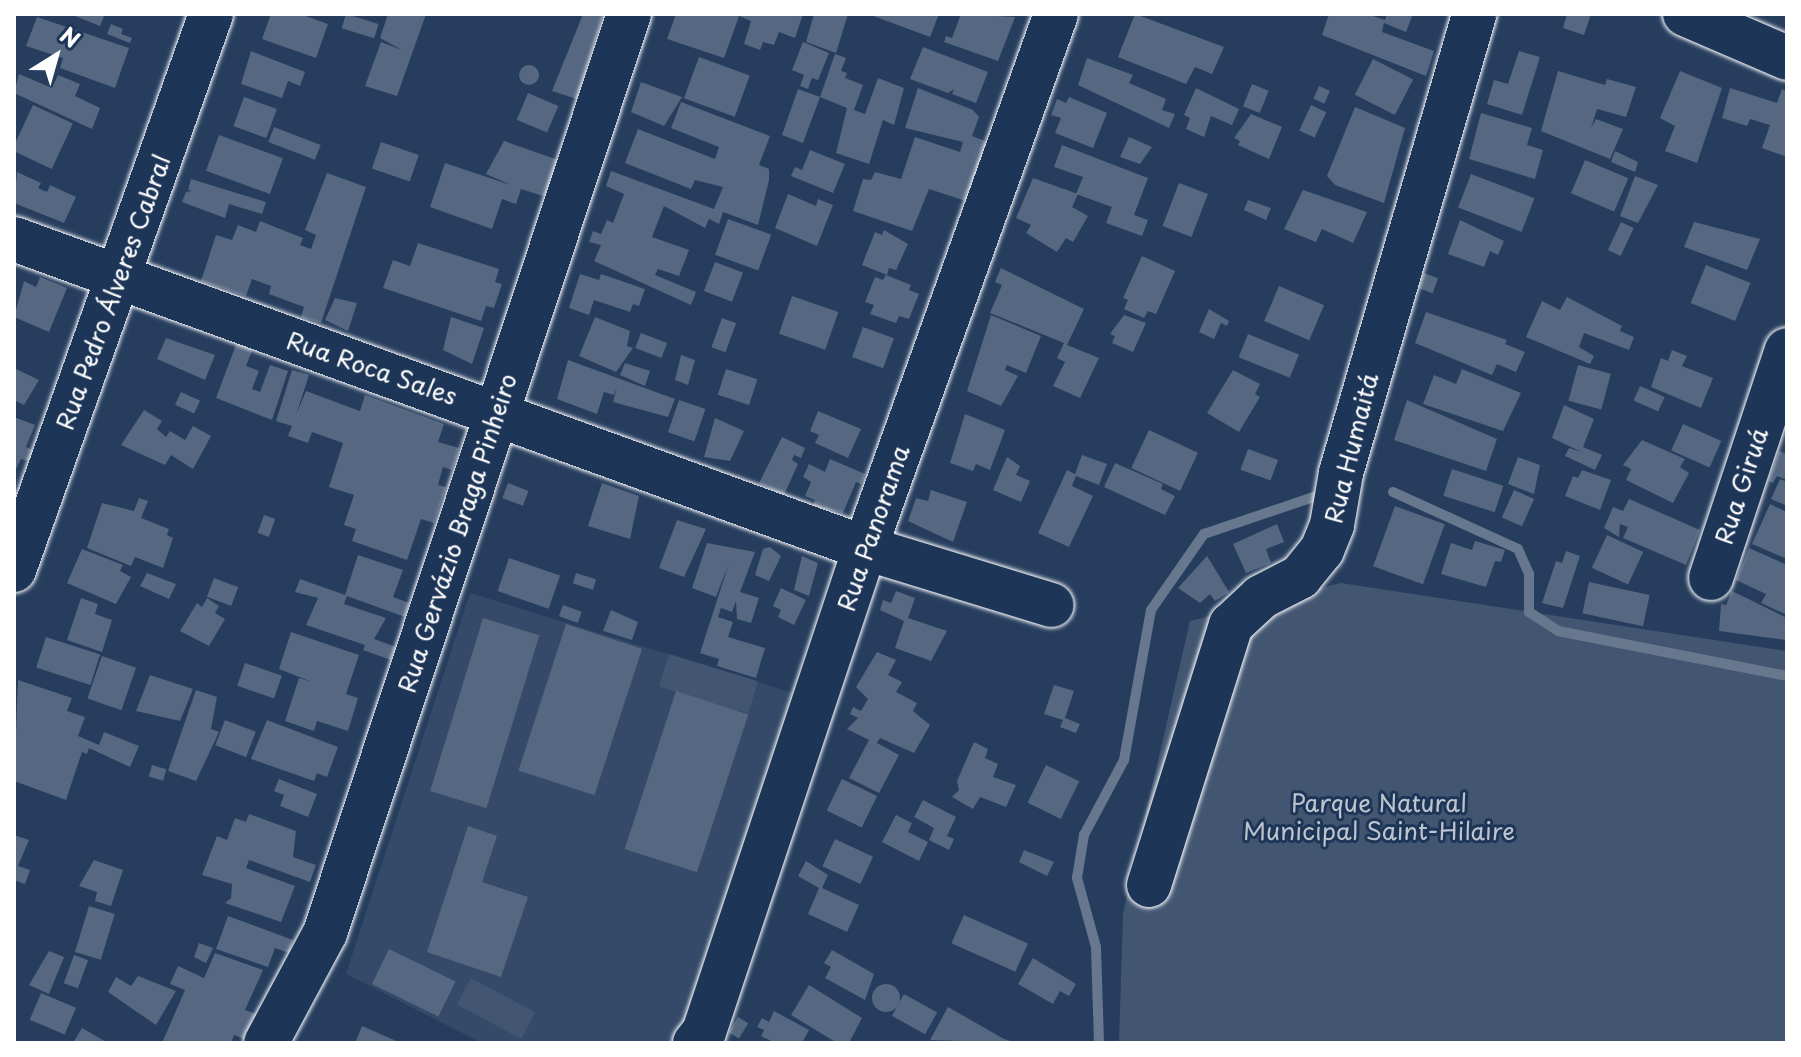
<!DOCTYPE html>
<html>
<head>
<meta charset="utf-8">
<style>
  body { margin:0 }
  #map { position:relative; width:1801px; height:1057px; overflow:hidden; background:#263d5e; font-family:"Playpen Sans",sans-serif }
  div>[style] { position:absolute }
  [style*='--x'] { left:calc(var(--x)*1px); top:calc(var(--y)*1px); width:calc(var(--w)*1px); rotate:calc(var(--a)*1deg) }
  .built>* { inset:0; background:#344a68 }
  .green>* { inset:0; background:#425672; transform-origin:0 0 }
  .stream>* { height:10px; margin:-5px; padding:0 5px; transform-origin:5px; border-radius:5px; background:#67788e }
  .building>* { inset:0; background:#556781; transform-origin:0 0 }
  .round { border-radius:50% }
  .roads { filter:drop-shadow(0 0 2px #fff) drop-shadow(0 0 2px #fff) }
  .minor>* { height:44px; margin:-22px; padding:0 22px; transform-origin:22px; border-radius:22px; background:#1d3557 }
  span { translate:-50% -50%; white-space:nowrap; text-align:center; line-height:1.15; -webkit-text-stroke:6px #1d3557; paint-order:stroke }
  .street-label { font-size:24px; color:#fff }
  .park-label { font-size:24px; color:#bdc4ce }
  .frame { position:absolute; inset:0; border:16px solid #fff; pointer-events:none }
  .north { position:absolute; left:16px; top:16px; width:80px; height:80px; -webkit-text-stroke:6px #1d3557; paint-order:stroke; rotate:37deg; font-size:22px; font-weight:700; line-height:32px; text-align:center; color:#fff }
  .north::after { content:''; display:block; margin:auto; width:28px; height:36px; background:#fff; clip-path:polygon(50% 0,100% 100%,50% 72%,0 100%) }
</style>
</head>
<body>
<div id="map">
  <div class="built">
    <div style="clip-path:polygon(470px 593px,803px 696px,694px 1025px,676px 1043px,482px 1043px,346px 974px)"></div>
  </div>
  <div class="green">
    <div style="clip-path:polygon(1341px 583px,1787px 651px,1787px 1043px,1119px 1043px,1123px 914px,1190px 621px)"></div>
    <div style="left:669px;top:654px;width:93px;height:34px;rotate:17deg"></div>
    <div style="left:471px;top:978px;width:73px;height:30px;rotate:28deg"></div>
  </div>
  <div class="stream">
    <div style="--x:1393;--y:492;--w:137;--a:24.5"></div>
    <div style="--x:1518;--y:549;--w:27;--a:66"></div>
    <div style="--x:1529;--y:574;--w:38;--a:90"></div>
    <div style="--x:1529;--y:612;--w:35;--a:33"></div>
    <div style="--x:1558;--y:631;--w:233;--a:11.1"></div>
    <div style="--x:1099;--y:1043;--w:96;--a:-91.8"></div>
    <div style="--x:1096;--y:947;--w:72;--a:-105.4"></div>
    <div style="--x:1077;--y:878;--w:44;--a:-80.8"></div>
    <div style="--x:1084;--y:835;--w:85;--a:-61.9"></div>
    <div style="--x:1124;--y:760;--w:152;--a:-79.8"></div>
    <div style="--x:1151;--y:610;--w:93;--a:-55.1"></div>
    <div style="--x:1204;--y:534;--w:128;--a:-18.7"></div>
  </div>
  <div class="building">
    <div style="clip-path:polygon(70px 14px,105px 14px,100px 26px)"></div>
    <div style="clip-path:polygon(271px 14px,300px 14px,328px 24px,316px 58px,262px 39px)"></div>
    <div style="left:346px;top:14px;width:34px;height:15px;rotate:17deg"></div>
    <div style="clip-path:polygon(388px 14px,426px 14px,397px 96px,365px 86px,381px 42px,402px 50px,380px 38px)"></div>
    <div style="clip-path:polygon(583px 14px,603px 15px,577px 99px,552px 91px)"></div>
    <div style="clip-path:polygon(676px 14px,803px 14px,795px 38px,779px 32px,774px 45px,763px 42px,760px 50px,744px 44px,751px 21px,739px 16px,724px 58px,667px 39px)"></div>
    <div style="clip-path:polygon(814px 14px,848px 14px,836px 53px,806px 42px)"></div>
    <div style="clip-path:polygon(868px 14px,939px 14px,930px 37px)"></div>
    <div style="clip-path:polygon(961px 14px,1015px 17px,998px 61px,944px 42px,946px 36px,952px 38px)"></div>
    <div style="clip-path:polygon(1135px 14px,1224px 47px,1212px 74px,1195px 67px,1186px 84px,1118px 57px)"></div>
    <div style="clip-path:polygon(1329px 14px,1367px 14px,1385px 20px,1387px 14px,1413px 14px,1406px 32px,1384px 23px,1382px 32px,1434px 51px,1426px 76px,1322px 35px)"></div>
    <div style="clip-path:polygon(1567px 14px,1591px 14px,1584px 35px,1563px 28px)"></div>
    <div style="clip-path:polygon(37px 17px,129px 48px,115px 88px,60px 68px,63px 58px,26px 46px)"></div>
    <div style="clip-path:polygon(111px 24px,123px 29px,121px 34px,132px 38px,130px 43px,107px 34px)"></div>
    <div style="clip-path:polygon(803px 42px,829px 53px,818px 80px,812px 78px,808px 89px,800px 86px,804px 75px,792px 70px)"></div>
    <div style="clip-path:polygon(923px 47px,988px 72px,976px 103px,952px 94px,954px 89px,948px 93px,910px 79px)"></div>
    <div style="clip-path:polygon(251px 51px,305px 72px,300px 86px,288px 81px,282px 98px,241px 84px)"></div>
    <div style="clip-path:polygon(1519px 51px,1540px 57px,1522px 115px,1487px 104px,1494px 80px,1508px 84px)"></div>
    <div style="clip-path:polygon(835px 54px,846px 58px,841px 71px,847px 73px,845px 78px,863px 85px,854px 110px,865px 114px,878px 78px,904px 88px,894px 125px,883px 120px,869px 164px,836px 153px,847px 108px,820px 97px,803px 143px,782px 135px,798px 89px,820px 97px)"></div>
    <div style="left:699px;top:57px;width:54px;height:44px;rotate:20deg"></div>
    <div style="clip-path:polygon(1087px 58px,1133px 75px,1129px 83px,1166px 99px,1162px 110px,1175px 114px,1169px 128px,1078px 85px)"></div>
    <div style="left:1373px;top:59px;width:45px;height:40px;rotate:27deg"></div>
    <div class="round" style="left:519px;top:65px;width:20px;height:20px"></div>
    <div style="clip-path:polygon(1558px 71px,1605px 85px,1607px 79px,1636px 87px,1626px 117px,1597px 109px,1591px 128px,1596px 119px,1623px 129px,1610px 159px,1541px 131px)"></div>
    <div style="clip-path:polygon(1680px 71px,1722px 88px,1697px 163px,1665px 151px,1675px 126px,1660px 118px)"></div>
    <div style="clip-path:polygon(19px 74px,52px 88px,58px 75px,80px 84px,75px 96px,100px 108px,92px 129px,14px 93px)"></div>
    <div style="clip-path:polygon(641px 82px,682px 97px,664px 126px,631px 112px)"></div>
    <div style="left:1252px;top:84px;width:18px;height:24px;rotate:22deg"></div>
    <div style="left:1319px;top:86px;width:12px;height:14px;rotate:24deg"></div>
    <div style="clip-path:polygon(918px 88px,973px 110px,979px 117px,972px 136px,985px 141px,985px 157px,969px 202px,929px 189px,912px 231px,853px 211px,863px 179px,871px 180px,875px 172px,901px 179px,915px 137px,960px 152px,963px 142px,905px 128px)"></div>
    <div style="clip-path:polygon(1196px 88px,1239px 109px,1232px 125px,1211px 116px,1204px 137px,1186px 129px,1190px 118px,1184px 115px)"></div>
    <div style="clip-path:polygon(1730px 88px,1777px 103px,1782px 89px,1787px 91px,1787px 157px,1762px 148px,1770px 125px,1750px 119px,1747px 126px,1722px 118px)"></div>
    <div style="left:528px;top:93px;width:33px;height:29px;rotate:23deg"></div>
    <div style="left:244px;top:97px;width:35px;height:31px;rotate:20deg"></div>
    <div style="clip-path:polygon(1069px 97px,1107px 113px,1093px 148px,1055px 133px,1061px 118px,1051px 115px,1057px 99px,1066px 103px)"></div>
    <div style="clip-path:polygon(681px 102px,770px 136px,759px 165px,769px 169px,769px 180px,758px 225px,723px 212px,719px 224px,709px 219px,705px 228px,664px 206px,652px 237px,689px 250px,679px 276px,658px 269px,655px 275px,696px 292px,691px 305px,594px 261px,601px 245px,589px 242px,593px 231px,601px 234px,607px 220px,613px 223px,624px 194px,606px 186px,611px 171px,714px 209px,723px 187px,695px 180px,691px 189px,625px 163px,638px 129px,715px 159px,719px 147px,671px 128px)"></div>
    <div style="left:33px;top:105px;width:44px;height:50px;rotate:25deg"></div>
    <div style="left:1311px;top:105px;width:17px;height:28px;rotate:25deg"></div>
    <div style="clip-path:polygon(1355px 107px,1405px 128px,1384px 203px,1335px 185px,1327px 176px)"></div>
    <div style="clip-path:polygon(1481px 113px,1532px 128px,1527px 145px,1543px 150px,1535px 179px,1469px 159px)"></div>
    <div style="clip-path:polygon(1251px 114px,1282px 127px,1269px 159px,1238px 145px,1240px 141px,1234px 138px)"></div>
    <div style="left:274px;top:127px;width:50px;height:16px;rotate:21deg"></div>
    <div style="left:219px;top:135px;width:68px;height:38px;rotate:20deg"></div>
    <div style="clip-path:polygon(1129px 137px,1152px 147px,1140px 164px,1120px 157px)"></div>
    <div style="clip-path:polygon(504px 141px,558px 160px,546px 197px,521px 189px,516px 204px,502px 199px,492px 229px,430px 207px,445px 163px,511px 185px,486px 174px)"></div>
    <div style="left:381px;top:142px;width:40px;height:28px;rotate:19deg"></div>
    <div style="clip-path:polygon(1062px 145px,1148px 178px,1134px 215px,1148px 220px,1142px 236px,1106px 223px,1112px 207px,1076px 194px,1083px 177px,1054px 167px)"></div>
    <div style="clip-path:polygon(810px 150px,845px 164px,833px 193px,791px 176px,795px 167px,802px 170px)"></div>
    <div style="clip-path:polygon(1615px 151px,1638px 162px,1635px 172px,1611px 162px)"></div>
    <div style="left:1585px;top:160px;width:47px;height:36px;rotate:23deg"></div>
    <div style="clip-path:polygon(17px 172px,41px 183px,38px 188px,47px 192px,50px 185px,76px 197px,64px 223px,14px 203px)"></div>
    <div style="clip-path:polygon(327px 173px,366px 187px,321px 323px,301px 317px,304px 307px,269px 294px,271px 286px,252px 279px,246px 296px,201px 281px,216px 235px,232px 240px,238px 225px,256px 232px,260px 221px,303px 238px,300px 245px,311px 249px,316px 235px,305px 230px)"></div>
    <div style="left:1471px;top:174px;width:68px;height:36px;rotate:21deg"></div>
    <div style="clip-path:polygon(1635px 176px,1658px 185px,1638px 223px,1620px 216px)"></div>
    <div style="clip-path:polygon(1033px 178px,1078px 194px,1072px 207px,1088px 216px,1073px 242px,1066px 238px,1057px 252px,1026px 233px,1031px 225px,1016px 218px)"></div>
    <div style="clip-path:polygon(191px 179px,266px 202px,262px 214px,229px 204px,225px 218px,182px 202px,186px 192px,192px 191px,188px 190px)"></div>
    <div style="left:1179px;top:183px;width:31px;height:46px;rotate:21deg"></div>
    <div style="clip-path:polygon(1303px 190px,1367px 212px,1353px 243px,1322px 229px,1316px 242px,1284px 229px)"></div>
    <div style="clip-path:polygon(788px 194px,816px 206px,818px 199px,833px 205px,817px 246px,775px 228px)"></div>
    <div style="clip-path:polygon(1248px 200px,1271px 208px,1266px 220px,1244px 210px)"></div>
    <div style="left:728px;top:219px;width:46px;height:38px;rotate:20deg"></div>
    <div style="clip-path:polygon(1460px 220px,1504px 241px,1498px 255px,1490px 251px,1484px 267px,1448px 254px)"></div>
    <div style="left:1621px;top:222px;width:14px;height:31px;rotate:25deg"></div>
    <div style="clip-path:polygon(1694px 222px,1760px 239px,1747px 270px,1684px 247px)"></div>
    <div style="clip-path:polygon(884px 230px,908px 244px,896px 270px,889px 268px,887px 275px,862px 265px,875px 232px,882px 235px)"></div>
    <div style="clip-path:polygon(418px 243px,499px 269px,495px 282px,502px 284px,494px 308px,486px 306px,481px 321px,383px 288px,393px 260px,410px 266px)"></div>
    <div style="clip-path:polygon(1142px 256px,1175px 271px,1156px 314px,1148px 311px,1144px 318px,1124px 309px,1128px 300px,1123px 298px)"></div>
    <div style="left:715px;top:262px;width:30px;height:31px;rotate:21deg"></div>
    <div style="left:1706px;top:265px;width:48px;height:41px;rotate:22deg"></div>
    <div style="clip-path:polygon(1001px 268px,1084px 309px,1067px 345px,1099px 358px,1080px 398px,1053px 386px,1065px 362px,1057px 358px,1064px 343px,990px 313px,1002px 285px,995px 282px)"></div>
    <div style="left:1424px;top:273px;width:15px;height:16px;rotate:20deg"></div>
    <div style="clip-path:polygon(580px 274px,599px 280px,601px 274px,645px 289px,639px 306px,633px 304px,630px 312px,594px 300px,589px 315px,569px 308px)"></div>
    <div style="clip-path:polygon(886px 275px,911px 285px,909px 290px,919px 294px,909px 319px,899px 316px,896px 323px,870px 314px,874px 305px,865px 302px,875px 277px,883px 280px)"></div>
    <div style="clip-path:polygon(40px 277px,67px 288px,49px 332px,14px 317px,24px 281px,36px 287px)"></div>
    <div style="left:1279px;top:286px;width:49px;height:38px;rotate:23deg"></div>
    <div style="left:792px;top:296px;width:49px;height:40px;rotate:19deg"></div>
    <div style="clip-path:polygon(1567px 297px,1622px 326px,1620px 331px,1634px 337px,1629px 350px,1584px 333px,1579px 347px,1594px 356px,1590px 364px,1526px 337px,1542px 301px,1560px 310px)"></div>
    <div style="clip-path:polygon(335px 298px,357px 303px,348px 331px,325px 320px)"></div>
    <div style="clip-path:polygon(1209px 309px,1229px 321px,1227px 326px,1221px 323px,1214px 339px,1199px 332px)"></div>
    <div style="clip-path:polygon(1426px 312px,1507px 340px,1505px 344px,1525px 352px,1516px 372px,1497px 364px,1492px 375px,1415px 343px)"></div>
    <div style="clip-path:polygon(991px 315px,1041px 336px,1026px 373px,1007px 365px,1005px 370px,1018px 376px,1001px 406px,967px 391px)"></div>
    <div style="clip-path:polygon(1124px 315px,1146px 323px,1133px 352px,1112px 343px,1115px 336px,1110px 334px)"></div>
    <div style="clip-path:polygon(451px 317px,484px 328px,472px 364px,443px 350px)"></div>
    <div style="clip-path:polygon(595px 317px,630px 331px,627px 346px,633px 348px,616px 372px,579px 356px)"></div>
    <div style="left:722px;top:318px;width:15px;height:31px;rotate:20deg"></div>
    <div style="left:863px;top:327px;width:33px;height:32px;rotate:20deg"></div>
    <div style="left:641px;top:333px;width:28px;height:16px;rotate:21deg"></div>
    <div style="left:1248px;top:334px;width:55px;height:25px;rotate:22deg"></div>
    <div style="clip-path:polygon(166px 338px,215px 355px,205px 380px,157px 359px)"></div>
    <div style="clip-path:polygon(237px 342px,253px 348px,246px 366px,259px 371px,252px 389px,260px 392px,270px 365px,288px 371px,272px 420px,216px 398px)"></div>
    <div style="clip-path:polygon(1672px 350px,1687px 356px,1682px 366px,1713px 378px,1701px 408px,1651px 387px,1661px 358px,1668px 361px)"></div>
    <div style="clip-path:polygon(681px 355px,695px 360px,688px 385px,675px 380px)"></div>
    <div style="clip-path:polygon(568px 360px,675px 399px,668px 417px,613px 402px,617px 387px,614px 395px,604px 392px,597px 414px,557px 399px)"></div>
    <div style="clip-path:polygon(625px 363px,650px 371px,645px 386px,620px 375px)"></div>
    <div style="left:1578px;top:365px;width:34px;height:37px;rotate:15deg"></div>
    <div style="clip-path:polygon(14px 368px,39px 380px,24px 405px,14px 400px)"></div>
    <div style="left:726px;top:369px;width:33px;height:27px;rotate:18deg"></div>
    <div style="clip-path:polygon(1462px 369px,1521px 393px,1503px 431px,1423px 404px,1434px 375px,1456px 384px)"></div>
    <div style="clip-path:polygon(292px 370px,309px 375px,296px 415px,306px 391px,360px 411px,365px 395px,444px 424px,438px 442px,459px 448px,452px 470px,443px 467px,438px 485px,446px 487px,434px 523px,421px 519px,407px 560px,352px 541px,356px 529px,344px 525px,354px 495px,329px 487px,343px 443px,312px 432px,308px 443px,288px 436px,292px 426px,276px 421px)"></div>
    <div style="clip-path:polygon(1233px 370px,1260px 384px,1255px 394px,1260px 397px,1239px 432px,1207px 413px)"></div>
    <div style="left:1640px;top:386px;width:27px;height:16px;rotate:24deg"></div>
    <div style="left:181px;top:392px;width:21px;height:14px;rotate:25deg"></div>
    <div style="left:679px;top:400px;width:28px;height:34px;rotate:19deg"></div>
    <div style="clip-path:polygon(1407px 400px,1497px 439px,1486px 471px,1394px 440px)"></div>
    <div style="clip-path:polygon(1564px 405px,1594px 419px,1583px 447px,1602px 455px,1595px 470px,1565px 456px,1569px 448px,1582px 452px,1552px 438px)"></div>
    <div style="clip-path:polygon(144px 410px,162px 421px,157px 429px,166px 437px,170px 431px,185px 440px,193px 426px,211px 436px,193px 469px,171px 455px,165px 465px,121px 445px)"></div>
    <div style="clip-path:polygon(818px 411px,861px 429px,848px 458px,815px 443px,819px 435px,810px 431px)"></div>
    <div style="clip-path:polygon(965px 414px,1005px 430px,990px 470px,976px 464px,973px 471px,950px 463px)"></div>
    <div style="clip-path:polygon(14px 417px,35px 425px,26px 447px,33px 450px,29px 461px,21px 459px,16px 469px)"></div>
    <div style="clip-path:polygon(715px 418px,744px 431px,730px 461px,704px 457px)"></div>
    <div style="left:1683px;top:424px;width:42px;height:29px;rotate:24deg"></div>
    <div style="left:1149px;top:430px;width:54px;height:42px;rotate:25deg"></div>
    <div style="clip-path:polygon(782px 437px,805px 448px,801px 458px,794px 455px,792px 460px,798px 464px,784px 495px,759px 483px)"></div>
    <div style="clip-path:polygon(1642px 440px,1685px 459px,1680px 467px,1689px 473px,1673px 503px,1626px 480px,1631px 469px,1623px 465px)"></div>
    <div style="left:1248px;top:449px;width:32px;height:22px;rotate:20deg"></div>
    <div style="clip-path:polygon(1779px 451px,1787px 454px,1787px 480px,1777px 476px,1773px 483px,1769px 481px)"></div>
    <div style="clip-path:polygon(1082px 455px,1107px 464px,1099px 485px,1076px 476px,1072px 486px,1093px 496px,1069px 547px,1038px 533px,1067px 470px,1075px 474px)"></div>
    <div style="clip-path:polygon(1007px 457px,1020px 466px,1016px 475px,1030px 481px,1021px 502px,993px 490px)"></div>
    <div style="clip-path:polygon(1518px 457px,1540px 465px,1534px 494px,1508px 484px)"></div>
    <div style="clip-path:polygon(830px 459px,865px 474px,861px 484px,856px 482px,843px 513px,813px 506px,815px 500px,805px 496px,811px 482px,803px 477px,809px 464px,825px 472px)"></div>
    <div style="clip-path:polygon(1115px 463px,1163px 484px,1161px 489px,1175px 496px,1165px 515px,1104px 487px)"></div>
    <div style="left:1452px;top:469px;width:54px;height:28px;rotate:18deg"></div>
    <div style="clip-path:polygon(1582px 470px,1611px 480px,1600px 510px,1565px 496px,1573px 476px,1578px 478px)"></div>
    <div style="clip-path:polygon(1780px 479px,1787px 482px,1787px 506px,1771px 499px)"></div>
    <div style="left:508px;top:483px;width:22px;height:16px;rotate:21deg"></div>
    <div style="clip-path:polygon(602px 483px,639px 496px,630px 539px,588px 526px)"></div>
    <div style="clip-path:polygon(931px 490px,967px 502px,953px 542px,908px 521px,916px 498px,928px 501px)"></div>
    <div style="left:1514px;top:490px;width:22px;height:30px;rotate:24deg"></div>
    <div style="clip-path:polygon(139px 498px,148px 501px,141px 518px,169px 529px,167px 535px,173px 538px,163px 568px,135px 557px,131px 566px,87px 548px,102px 503px,134px 511px)"></div>
    <div style="clip-path:polygon(1629px 499px,1700px 530px,1686px 565px,1623px 538px,1628px 527px,1620px 524px,1619px 537px,1604px 528px,1613px 507px,1623px 511px)"></div>
    <div style="clip-path:polygon(1770px 504px,1787px 512px,1787px 559px,1752px 544px)"></div>
    <div style="left:1395px;top:506px;width:53px;height:64px;rotate:20deg"></div>
    <div style="left:264px;top:515px;width:12px;height:19px;rotate:20deg"></div>
    <div style="clip-path:polygon(677px 520px,706px 529px,684px 577px,659px 568px)"></div>
    <div style="clip-path:polygon(1277px 524px,1284px 542px,1266px 549px,1271px 563px,1246px 573px,1233px 544px)"></div>
    <div style="left:1607px;top:535px;width:40px;height:36px;rotate:25deg"></div>
    <div style="clip-path:polygon(1475px 541px,1505px 550px,1501px 562px,1495px 561px,1486px 587px,1441px 574px,1451px 543px,1472px 550px)"></div>
    <div style="clip-path:polygon(707px 543px,755px 552px,740px 592px,759px 598px,751px 623px,737px 619px,736px 601px,732px 612px,721px 608px,718px 617px,733px 622px,728px 637px,765px 648px,756px 678px,717px 666px,719px 659px,700px 653px,729px 563px,716px 597px,692px 588px)"></div>
    <div style="clip-path:polygon(770px 547px,781px 556px,769px 581px,755px 575px,763px 549px)"></div>
    <div style="clip-path:polygon(1749px 548px,1787px 565px,1787px 615px,1761px 603px,1766px 594px,1736px 580px)"></div>
    <div style="clip-path:polygon(82px 549px,123px 565px,120px 571px,131px 577px,116px 604px,67px 583px)"></div>
    <div style="clip-path:polygon(1566px 551px,1580px 556px,1563px 608px,1542px 603px,1556px 561px,1562px 563px)"></div>
    <div style="clip-path:polygon(358px 555px,403px 570px,393px 597px,409px 603px,405px 617px,347px 596px,344px 604px,386px 618px,374px 639px,396px 647px,391px 660px,363px 650px,365px 645px,306px 625px,318px 598px,295px 592px,300px 579px,345px 595px)"></div>
    <div style="clip-path:polygon(802px 556px,818px 563px,809px 596px,794px 590px)"></div>
    <div style="clip-path:polygon(1207px 556px,1229px 592px,1215px 601px,1210px 594px,1200px 603px,1178px 588px)"></div>
    <div style="left:509px;top:558px;width:54px;height:35px;rotate:19deg"></div>
    <div style="clip-path:polygon(147px 573px,176px 584px,169px 599px,140px 586px)"></div>
    <div style="left:576px;top:573px;width:21px;height:11px;rotate:17deg"></div>
    <div style="left:214px;top:578px;width:26px;height:20px;rotate:21deg"></div>
    <div style="left:1589px;top:582px;width:62px;height:32px;rotate:12deg"></div>
    <div style="clip-path:polygon(781px 588px,806px 600px,794px 625px,778px 617px,781px 610px,773px 606px)"></div>
    <div style="clip-path:polygon(896px 591px,915px 598px,908px 618px,947px 631px,931px 661px,895px 648px,904px 621px,880px 610px,883px 600px,891px 603px)"></div>
    <div style="clip-path:polygon(1732px 591px,1787px 618px,1786px 640px,1719px 631px,1721px 604px,1726px 605px)"></div>
    <div style="clip-path:polygon(81px 598px,98px 604px,95px 614px,112px 620px,102px 652px,67px 640px)"></div>
    <div style="clip-path:polygon(207px 598px,219px 606px,215px 613px,225px 619px,209px 646px,180px 631px,197px 603px,202px 607px)"></div>
    <div style="left:563px;top:605px;width:20px;height:12px;rotate:20deg"></div>
    <div style="clip-path:polygon(611px 610px,638px 622px,632px 640px,603px 631px)"></div>
    <div style="left:483px;top:618px;width:59px;height:181px;rotate:17deg"></div>
    <div style="left:566px;top:624px;width:80px;height:154px;rotate:18deg"></div>
    <div style="clip-path:polygon(291px 632px,359px 655px,346px 694px,358px 698px,348px 731px,317px 721px,314px 731px,285px 721px,299px 678px,312px 682px,279px 669px)"></div>
    <div style="left:46px;top:637px;width:57px;height:32px;rotate:18deg"></div>
    <div style="clip-path:polygon(877px 652px,896px 660px,888px 675px,902px 682px,896px 692px,917px 703px,913px 711px,930px 725px,914px 753px,880px 738px,877px 743px,899px 755px,879px 793px,849px 778px,869px 740px,847px 729px,858px 718px,850px 714px,853px 707px,861px 711px,868px 699px,856px 687px)"></div>
    <div style="left:102px;top:656px;width:36px;height:45px;rotate:19deg"></div>
    <div style="left:245px;top:663px;width:39px;height:24px;rotate:19deg"></div>
    <div style="clip-path:polygon(150px 675px,193px 689px,180px 721px,136px 711px)"></div>
    <div style="clip-path:polygon(18px 680px,72px 698px,67px 711px,85px 717px,78px 736px,99px 745px,104px 732px,139px 746px,130px 767px,89px 748px,87px 754px,82px 752px,66px 800px,14px 781px)"></div>
    <div style="clip-path:polygon(1054px 685px,1074px 691px,1065px 718px,1080px 724px,1076px 733px,1060px 727px,1063px 720px,1044px 714px)"></div>
    <div style="clip-path:polygon(196px 690px,217px 697px,211px 729px,219px 732px,196px 781px,168px 771px)"></div>
    <div style="left:676px;top:691px;width:76px;height:166px;rotate:18deg"></div>
    <div style="left:225px;top:720px;width:33px;height:27px;rotate:21deg"></div>
    <div style="clip-path:polygon(267px 720px,338px 747px,327px 777px,317px 773px,314px 781px,251px 759px)"></div>
    <div style="clip-path:polygon(974px 742px,988px 749px,985px 758px,998px 764px,993px 777px,1016px 785px,1006px 807px,980px 797px,973px 809px,952px 797px,959px 790px,957px 781px)"></div>
    <div style="left:152px;top:765px;width:15px;height:12px;rotate:16deg"></div>
    <div style="left:1046px;top:765px;width:37px;height:42px;rotate:26deg"></div>
    <div style="clip-path:polygon(279px 779px,317px 794px,308px 817px,280px 806px,284px 795px,274px 791px)"></div>
    <div style="left:842px;top:779px;width:39px;height:35px;rotate:26deg"></div>
    <div style="clip-path:polygon(923px 800px,956px 817px,947px 836px,954px 839px,949px 850px,929px 840px,934px 828px,914px 817px)"></div>
    <div style="clip-path:polygon(249px 814px,296px 831px,293px 857px,316px 865px,310px 882px,249px 860px,246px 868px,295px 886px,281px 922px,225px 903px,231px 898px,232px 884px,202px 875px,217px 836px,227px 840px,235px 818px,246px 822px)"></div>
    <div style="clip-path:polygon(896px 815px,912px 823px,908px 832px,928px 842px,919px 861px,882px 842px)"></div>
    <div style="clip-path:polygon(468px 826px,497px 836px,482px 882px,528px 897px,501px 977px,427px 952px)"></div>
    <div style="clip-path:polygon(14px 835px,29px 840px,18px 866px,30px 870px,25px 884px,14px 880px)"></div>
    <div style="left:835px;top:839px;width:42px;height:30px;rotate:25deg"></div>
    <div style="clip-path:polygon(1024px 850px,1054px 862px,1047px 876px,1019px 862px)"></div>
    <div style="clip-path:polygon(94px 860px,123px 870px,111px 906px,95px 901px,97px 892px,79px 886px)"></div>
    <div style="clip-path:polygon(806px 861px,828px 875px,822px 888px,859px 905px,847px 932px,808px 914px,819px 888px,798px 876px)"></div>
    <div style="left:89px;top:906px;width:27px;height:48px;rotate:17deg"></div>
    <div style="left:964px;top:915px;width:70px;height:31px;rotate:24deg"></div>
    <div style="clip-path:polygon(228px 916px,293px 940px,289px 953px,275px 948px,268px 967px,216px 949px)"></div>
    <div style="clip-path:polygon(199px 943px,213px 948px,206px 963px,194px 957px)"></div>
    <div style="left:389px;top:949px;width:74px;height:39px;rotate:26deg"></div>
    <div style="clip-path:polygon(832px 950px,874px 974px,865px 1000px,825px 978px,831px 967px,824px 963px)"></div>
    <div style="clip-path:polygon(49px 951px,64px 957px,49px 994px,29px 985px)"></div>
    <div style="clip-path:polygon(215px 953px,263px 970px,245px 1010px,262px 1016px,252px 1042px,234px 1035px,231px 1043px,162px 1043px,185px 990px,170px 984px,178px 966px,204px 978px)"></div>
    <div style="left:74px;top:955px;width:15px;height:30px;rotate:20deg"></div>
    <div style="clip-path:polygon(1033px 958px,1076px 984px,1069px 996px,1060px 991px,1053px 1004px,1018px 984px)"></div>
    <div style="clip-path:polygon(138px 976px,176px 991px,156px 1025px,108px 992px,116px 977px,131px 986px)"></div>
    <div class="round" style="left:872px;top:984px;width:28px;height:28px"></div>
    <div style="clip-path:polygon(809px 985px,862px 1018px,849px 1043px,837px 1043px,791px 1015px)"></div>
    <div style="left:41px;top:993px;width:38px;height:29px;rotate:23deg"></div>
    <div style="left:904px;top:994px;width:38px;height:25px;rotate:29deg"></div>
    <div style="clip-path:polygon(948px 1007px,1004px 1039px,1017px 1043px,930px 1040px)"></div>
    <div style="clip-path:polygon(774px 1011px,809px 1030px,802px 1043px,775px 1043px,761px 1036px,764px 1030px,757px 1027px,762px 1018px,769px 1022px)"></div>
    <div style="left:738px;top:1017px;width:12px;height:18px;rotate:31deg"></div>
    <div style="clip-path:polygon(362px 1026px,401px 1043px,355px 1043px)"></div>
    <div style="clip-path:polygon(82px 1028px,108px 1043px,73px 1043px)"></div>
  </div>
  <div class="roads">
    <div class="minor">
      <div style="--x:1685;--y:14;--w:111;--a:23.3"></div>
      <div style="--x:14;--y:239;--w:905;--a:19.96"></div>
      <div style="--x:865;--y:548;--w:195;--a:17"></div>
      <div style="--x:14;--y:570;--w:590;--a:-70.49"></div>
      <div style="--x:1711;--y:578;--w:240;--a:-71.6"></div>
      <div style="--x:1149;--y:885;--w:273;--a:-72.5"></div>
      <div style="--x:1231;--y:625;--w:41;--a:-43"></div>
      <div style="--x:1261;--y:597;--w:44;--a:-27.1"></div>
      <div style="--x:1300;--y:577;--w:35;--a:-51"></div>
      <div style="--x:1322;--y:550;--w:27;--a:-68"></div>
      <div style="--x:1332;--y:525;--w:53;--a:-80.2"></div>
      <div style="--x:1341;--y:473;--w:478;--a:-73.8"></div>
      <div style="--x:266;--y:1043;--w:125;--a:-61.8"></div>
      <div style="--x:325;--y:933;--w:968;--a:-71.7"></div>
      <div style="--x:695;--y:1043;--w:14;--a:-51"></div>
      <div style="--x:704;--y:1032;--w:510;--a:-71.6"></div>
      <div style="--x:865;--y:548;--w:567;--a:-70.32"></div>
    </div>
  </div>
  <div class="street-label">
    <span style="left:113px;top:292px;rotate:-70deg">Rua Pedro Álveres Cabral</span>
    <span style="left:372px;top:368px;rotate:19deg">Rua Roca Sales</span>
    <span style="left:1351px;top:448px;rotate:-76deg">Rua Humaitá</span>
    <span style="left:1741px;top:486px;rotate:-72deg">Rua Giruá</span>
    <span style="left:873px;top:528px;rotate:-71deg">Rua Panorama</span>
    <span style="left:457px;top:533px;rotate:-72deg">Rua Gervázio Braga Pinheiro</span>
  </div>
  <div class="park-label">
    <span style="left:1379px;top:817px">Parque Natural<br>Municipal Saint-Hilaire</span>
  </div>
  <div class="frame"></div>
  <div class="north">N</div>
</div>
</body>
</html>
